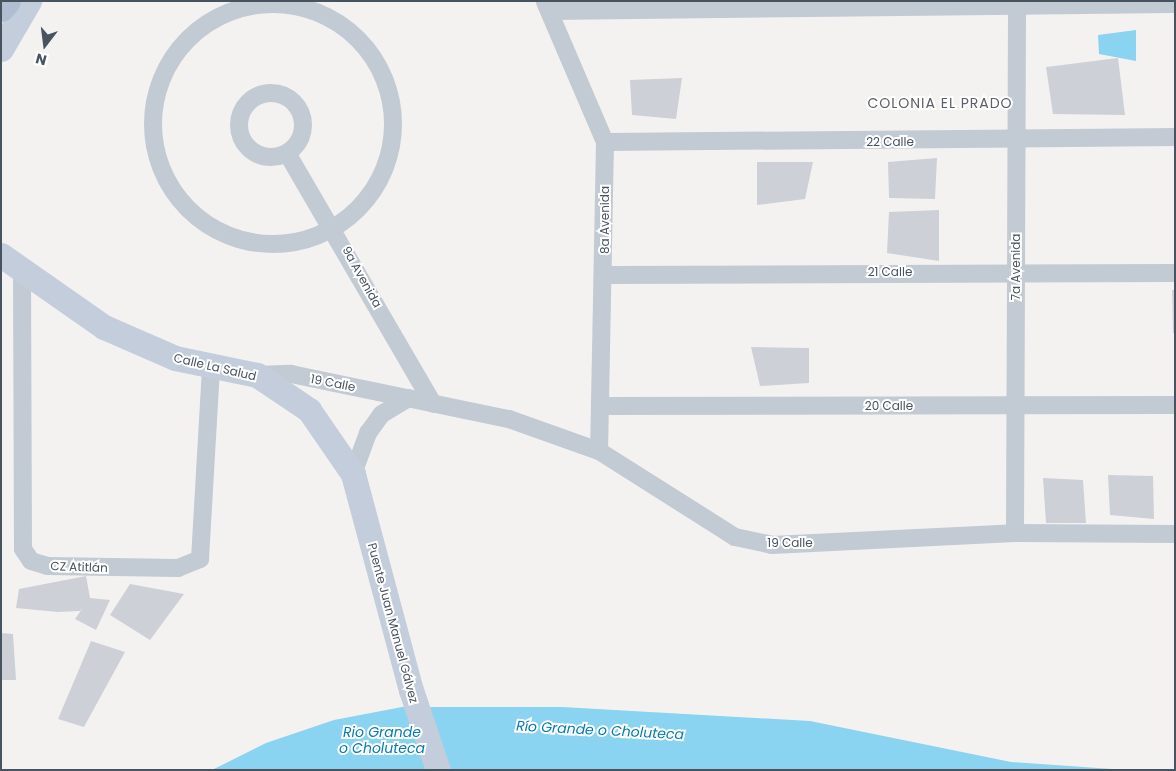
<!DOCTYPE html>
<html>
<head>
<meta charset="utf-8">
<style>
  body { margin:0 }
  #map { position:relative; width:1176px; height:771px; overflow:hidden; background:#f4f2f1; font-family:Poppins,sans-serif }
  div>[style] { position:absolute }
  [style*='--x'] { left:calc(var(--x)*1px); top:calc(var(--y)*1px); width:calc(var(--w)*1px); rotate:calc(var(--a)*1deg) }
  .water>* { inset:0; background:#8ad3f1 }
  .building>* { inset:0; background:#cdd0d7 }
  .minor>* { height:18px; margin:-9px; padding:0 9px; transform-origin:9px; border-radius:9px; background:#c2cad4 }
  .minor>.ring { margin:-9px; padding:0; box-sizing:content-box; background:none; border:18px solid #c2cad4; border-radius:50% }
  .secondary>* { height:25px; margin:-12.5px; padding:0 12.5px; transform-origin:12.5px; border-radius:12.5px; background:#c3cddb }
  .primary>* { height:28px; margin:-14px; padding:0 14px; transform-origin:14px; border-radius:14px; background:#b0bed1 }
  span { translate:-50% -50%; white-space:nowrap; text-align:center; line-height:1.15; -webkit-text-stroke:4px #fff; paint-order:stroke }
  .street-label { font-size:12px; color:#485360 }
  .neighbourhood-label { font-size:14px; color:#5d6167; letter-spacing:1px }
  .water-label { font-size:14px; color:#057baf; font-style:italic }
  .frame { position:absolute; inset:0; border:2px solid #485360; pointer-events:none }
  .north { position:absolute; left:20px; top:20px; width:50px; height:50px; -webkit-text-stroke:4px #fff; paint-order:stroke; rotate:195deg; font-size:14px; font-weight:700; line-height:20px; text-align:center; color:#485360 }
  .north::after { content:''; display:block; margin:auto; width:18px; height:22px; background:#485360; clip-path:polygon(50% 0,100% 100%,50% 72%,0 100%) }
</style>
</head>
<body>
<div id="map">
  <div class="water">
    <div style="clip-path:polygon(1136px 30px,1136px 61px,1099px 54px,1098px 35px)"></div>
    <div style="clip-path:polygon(402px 707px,562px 707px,810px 721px,1011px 762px,1126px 770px,212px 770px,266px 743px,334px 720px)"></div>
  </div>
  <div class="building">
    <div style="clip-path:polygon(1118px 58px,1125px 115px,1053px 114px,1046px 67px)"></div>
    <div style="clip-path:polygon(682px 78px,676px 119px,632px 115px,630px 80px)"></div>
    <div style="clip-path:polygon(937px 158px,935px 199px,889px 198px,888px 162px)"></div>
    <div style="clip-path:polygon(757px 162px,813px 162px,805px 199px,757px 205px)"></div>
    <div style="clip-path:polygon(939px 210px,939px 261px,887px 253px,889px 212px)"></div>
    <div style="clip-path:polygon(1172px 290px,1175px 290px,1175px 333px,1173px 333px)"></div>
    <div style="clip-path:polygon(751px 347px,809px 348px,809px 383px,760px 386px)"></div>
    <div style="clip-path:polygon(1108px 475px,1153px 476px,1154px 519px,1110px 515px)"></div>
    <div style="clip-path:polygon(1043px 478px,1083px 480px,1086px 523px,1046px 523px)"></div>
    <div style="clip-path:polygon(86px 576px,90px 598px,110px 600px,96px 630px,75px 619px,84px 606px,80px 611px,58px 612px,16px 608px,19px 589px)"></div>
    <div style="clip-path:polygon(130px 584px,184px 594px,150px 640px,110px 615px)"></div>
    <div style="clip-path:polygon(1px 633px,13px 634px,16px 680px,1px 680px)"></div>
    <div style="clip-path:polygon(91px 641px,125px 652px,84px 727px,58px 719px)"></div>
  </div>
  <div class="minor">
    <div style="--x:545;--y:2;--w:152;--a:66.8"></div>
    <div style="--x:605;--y:142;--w:309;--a:91.1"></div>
    <div class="ring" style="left:153px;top:4px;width:222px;height:222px"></div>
    <div style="--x:549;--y:11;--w:626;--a:-0.64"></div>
    <div class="ring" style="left:239px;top:93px;width:46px;height:46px"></div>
    <div style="--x:605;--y:142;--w:570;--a:-0.5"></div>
    <div style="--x:287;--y:153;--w:290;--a:59.8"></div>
    <div style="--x:22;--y:268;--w:281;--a:89.8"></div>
    <div style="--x:23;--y:549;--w:14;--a:56"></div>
    <div style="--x:31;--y:561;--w:17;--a:17"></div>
    <div style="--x:47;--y:566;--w:131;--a:0.9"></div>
    <div style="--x:178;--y:568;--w:24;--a:-22"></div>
    <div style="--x:200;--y:559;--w:191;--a:-86.7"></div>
    <div style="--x:605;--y:275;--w:570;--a:-0.2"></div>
    <div style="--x:257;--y:375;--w:34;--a:-2"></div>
    <div style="--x:291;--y:374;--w:223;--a:11.7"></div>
    <div style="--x:509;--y:419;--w:96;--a:19.6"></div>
    <div style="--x:599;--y:451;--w:161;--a:32.3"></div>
    <div style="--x:735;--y:537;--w:38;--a:12"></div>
    <div style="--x:772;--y:545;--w:243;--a:-2.8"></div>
    <div style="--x:1015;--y:533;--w:160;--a:0.4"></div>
    <div style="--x:603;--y:406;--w:572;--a:-0.1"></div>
    <div style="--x:353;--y:474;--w:44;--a:-69.9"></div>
    <div style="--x:368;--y:433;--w:24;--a:-54"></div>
    <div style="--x:382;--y:414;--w:31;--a:-31"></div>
    <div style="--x:1015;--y:533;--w:532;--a:-89.78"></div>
  </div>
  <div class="secondary">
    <div style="--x:1;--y:49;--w:56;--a:-59.7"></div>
    <div style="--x:1;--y:255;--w:126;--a:35"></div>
    <div style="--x:104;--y:327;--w:77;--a:23.6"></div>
    <div style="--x:175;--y:358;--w:84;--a:11.7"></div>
    <div style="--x:257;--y:375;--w:63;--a:33.9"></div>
    <div style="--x:309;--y:410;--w:78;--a:55.5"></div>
    <div style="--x:353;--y:474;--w:224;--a:75"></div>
    <div style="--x:411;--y:690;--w:84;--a:71.4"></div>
  </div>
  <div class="primary">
    <div style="--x:1;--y:8;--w:9;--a:-49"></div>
  </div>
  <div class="street-label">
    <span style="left:890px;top:142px">22 Calle</span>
    <span style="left:605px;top:220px;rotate:-90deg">8a Avenida</span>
    <span style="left:1016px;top:267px;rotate:-90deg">7a Avenida</span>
    <span style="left:890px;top:272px">21 Calle</span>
    <span style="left:362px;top:277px;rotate:61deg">9a Avenida</span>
    <span style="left:215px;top:367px;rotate:13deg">Calle La Salud</span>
    <span style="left:333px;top:383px;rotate:11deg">19 Calle</span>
    <span style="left:889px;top:406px">20 Calle</span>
    <span style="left:790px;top:543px">19 Calle</span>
    <span style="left:79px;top:567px;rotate:2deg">CZ Atitlán</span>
    <span style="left:393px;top:623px;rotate:75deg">Puente Juan Manuel Gálvez</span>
  </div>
  <div class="neighbourhood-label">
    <span style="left:940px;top:103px">COLONIA EL PRADO</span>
  </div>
  <div class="water-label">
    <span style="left:600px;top:730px;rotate:3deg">Río Grande o Choluteca</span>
    <span style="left:382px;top:740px">Rio Grande<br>o Choluteca</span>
  </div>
  <div class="frame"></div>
  <div class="north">N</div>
</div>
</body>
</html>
